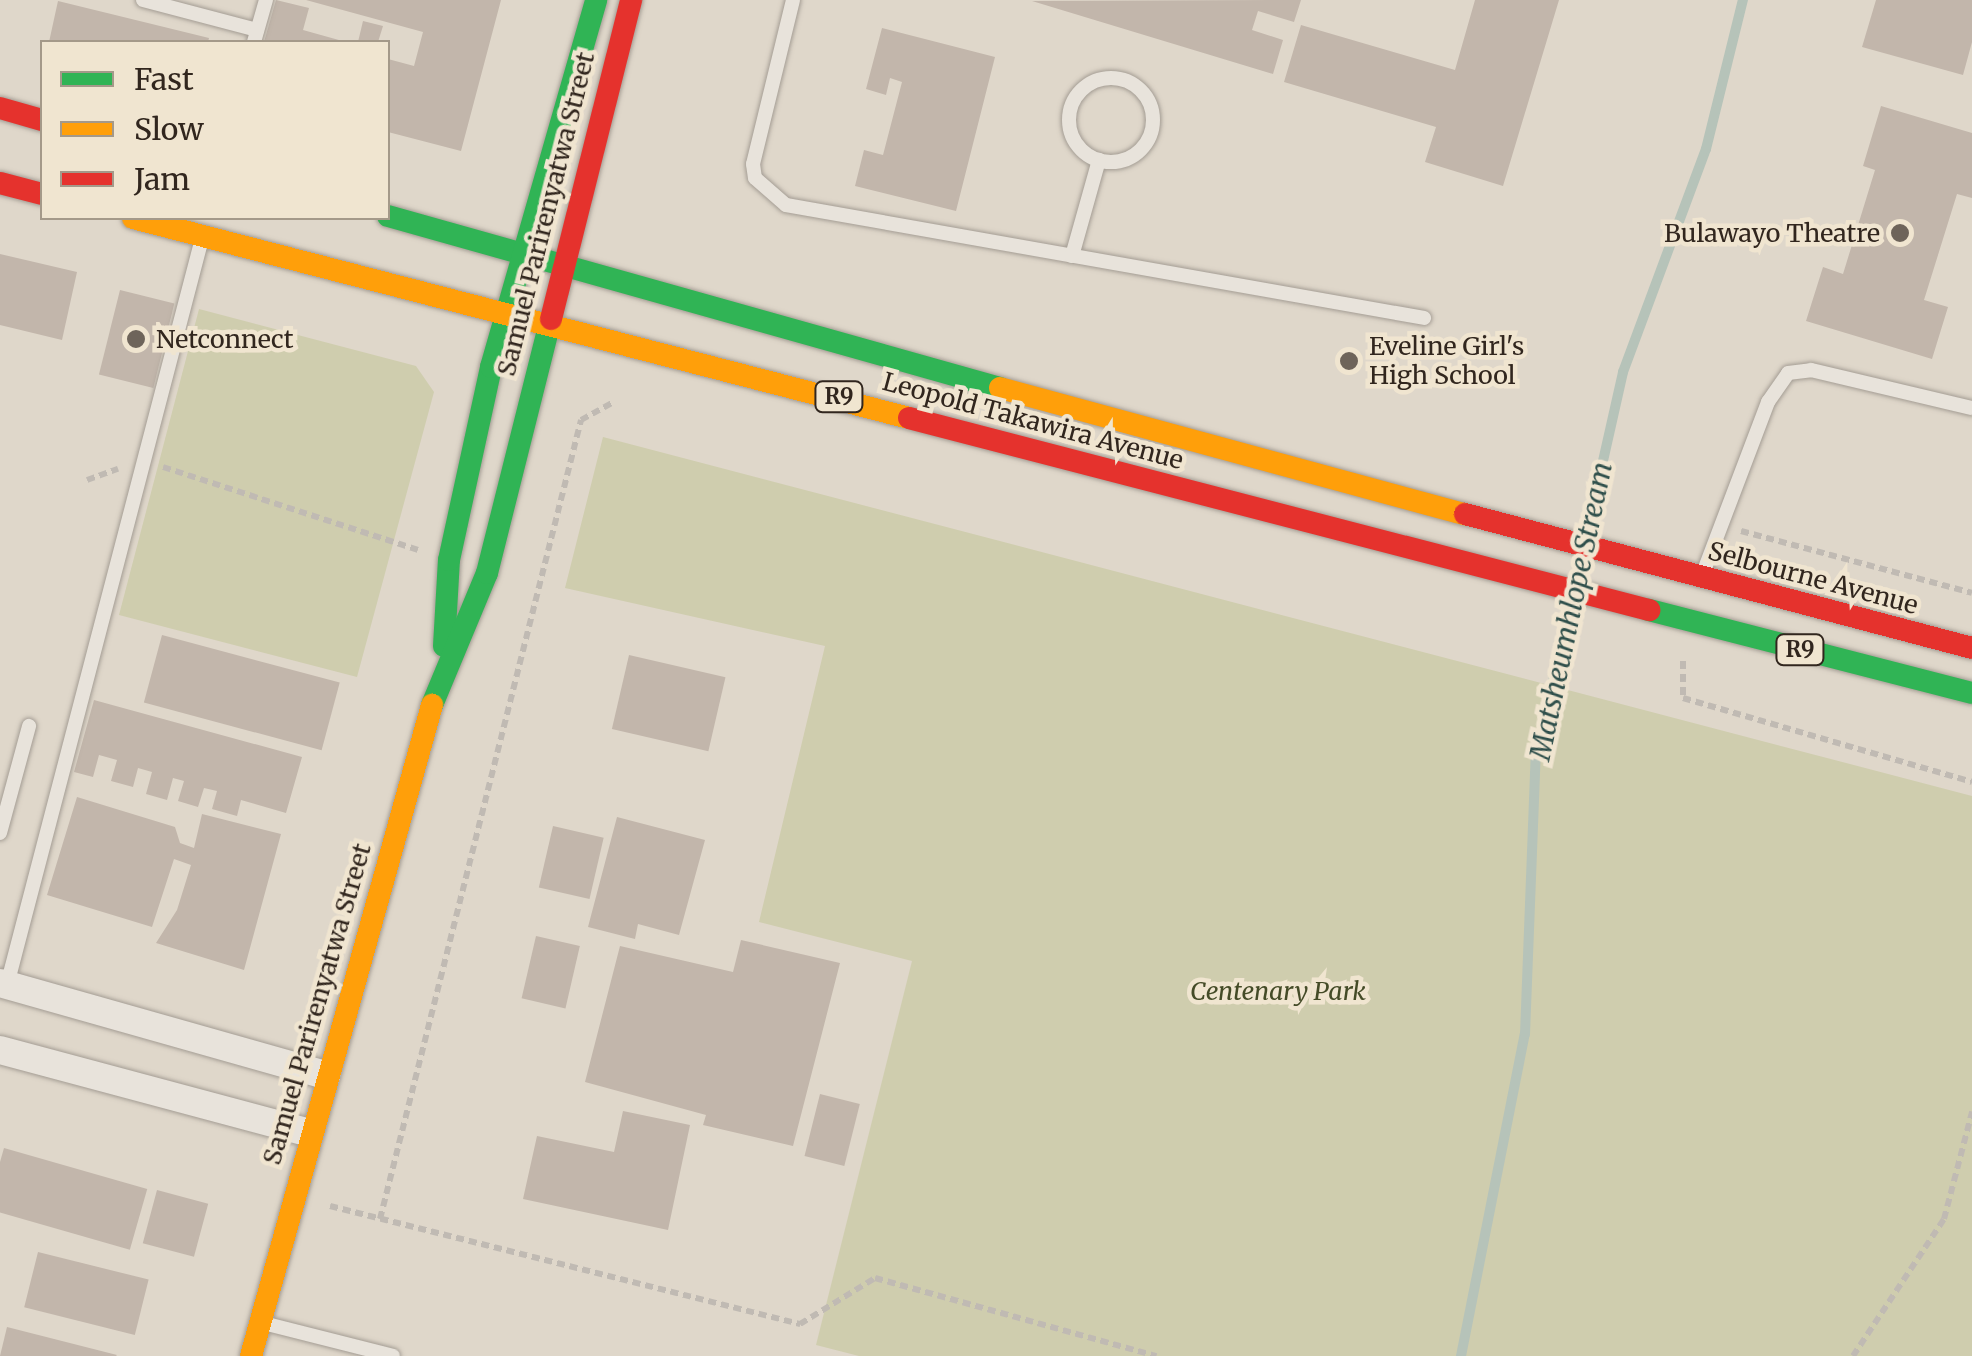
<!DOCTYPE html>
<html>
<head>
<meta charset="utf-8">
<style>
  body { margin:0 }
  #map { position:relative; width:1972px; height:1356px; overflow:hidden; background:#dfd7ca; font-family:Merriweather,serif }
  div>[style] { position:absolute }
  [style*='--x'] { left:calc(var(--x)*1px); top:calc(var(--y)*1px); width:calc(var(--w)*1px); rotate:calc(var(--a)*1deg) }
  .green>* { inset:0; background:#cfcdae }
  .stream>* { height:10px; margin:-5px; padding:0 5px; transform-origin:5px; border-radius:5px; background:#b6c3b9 }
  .building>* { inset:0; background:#c2b6ab; transform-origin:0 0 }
  .path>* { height:6px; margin-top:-3px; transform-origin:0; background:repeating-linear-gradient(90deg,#c0bab3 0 8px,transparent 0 13px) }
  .roads { filter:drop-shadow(0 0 2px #a49d94) drop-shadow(0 0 2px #a49d94) }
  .lane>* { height:14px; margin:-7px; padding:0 7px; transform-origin:7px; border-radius:7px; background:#e8e3db }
  .lane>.ring { margin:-7px; padding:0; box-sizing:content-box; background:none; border:14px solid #e8e3db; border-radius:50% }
  .street>* { height:28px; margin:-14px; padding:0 14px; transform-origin:14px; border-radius:14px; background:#e8e3db }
  .fast>* { height:22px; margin:-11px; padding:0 11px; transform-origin:11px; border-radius:11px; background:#30b455 }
  .slow>* { height:22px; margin:-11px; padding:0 11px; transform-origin:11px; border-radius:11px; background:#ff9f0a }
  .jam>* { height:22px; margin:-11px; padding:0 11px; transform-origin:11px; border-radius:11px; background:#e5322d }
  .dots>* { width:28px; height:28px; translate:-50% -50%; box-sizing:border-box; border:5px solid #f0e5d0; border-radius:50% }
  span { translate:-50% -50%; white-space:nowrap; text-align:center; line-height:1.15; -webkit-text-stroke:9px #f0e5d0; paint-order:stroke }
  .shield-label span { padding:2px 8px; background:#f0e5d0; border:2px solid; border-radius:8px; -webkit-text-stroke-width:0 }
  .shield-label { font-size:22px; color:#31261e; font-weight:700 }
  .street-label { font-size:25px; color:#31261e }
  .poi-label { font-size:25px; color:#31261e }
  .right { translate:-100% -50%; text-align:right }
  .left { translate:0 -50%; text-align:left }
  .park-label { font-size:25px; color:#444b27; font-style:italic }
  .water-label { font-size:28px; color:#2f4f4b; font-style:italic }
  .legend { position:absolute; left:40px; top:40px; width:350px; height:180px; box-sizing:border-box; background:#f0e5d0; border:2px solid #a49989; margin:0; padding:12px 18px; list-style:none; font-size:30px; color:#31261e }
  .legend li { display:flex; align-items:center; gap:20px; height:50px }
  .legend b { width:50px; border:2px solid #a49989 }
</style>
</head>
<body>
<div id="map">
  <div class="green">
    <div style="clip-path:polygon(199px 309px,416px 366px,434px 392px,357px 677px,119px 615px)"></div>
    <div style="clip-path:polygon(603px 437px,1972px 796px,1972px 1356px,859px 1356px,816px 1345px,912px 961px,759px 922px,825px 646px,565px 588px)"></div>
  </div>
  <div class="stream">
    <div style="--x:1587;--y:532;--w:164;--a:-77.3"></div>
    <div style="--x:1623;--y:372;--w:238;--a:-69.6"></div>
    <div style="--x:1706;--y:149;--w:154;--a:-76.1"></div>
    <div style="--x:1461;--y:1356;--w:328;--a:-78.8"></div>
    <div style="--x:1525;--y:1034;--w:280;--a:-87.8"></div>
    <div style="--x:1536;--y:754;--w:156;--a:-77"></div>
  </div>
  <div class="building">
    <div style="clip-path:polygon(276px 0,309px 8px,303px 30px,346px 42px,264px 42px)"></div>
    <div style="clip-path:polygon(306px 0,501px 0,461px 151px,388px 132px,388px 59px,414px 66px,423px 32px)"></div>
    <div style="clip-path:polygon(1301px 0,1294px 22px,1258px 11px,1252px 30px,1283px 40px,1273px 74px,1032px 1px)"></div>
    <div style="clip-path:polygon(1475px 0,1559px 0,1503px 186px,1425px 162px,1436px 127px,1284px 82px,1301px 25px,1455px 70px)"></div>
    <div style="clip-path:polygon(1876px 0,1972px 0,1972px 42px,1963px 75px,1862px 47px)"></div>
    <div style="clip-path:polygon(58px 1px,209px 38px,208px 42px,49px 42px)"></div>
    <div style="clip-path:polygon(363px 21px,383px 26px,378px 42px,358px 42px)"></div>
    <div style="clip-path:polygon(882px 28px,995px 57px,956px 211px,855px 186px,864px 150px,883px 155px,902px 82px,890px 78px,886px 95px,866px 89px)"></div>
    <div style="clip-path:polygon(1881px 106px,1972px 133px,1972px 198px,1957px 194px,1924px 300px,1948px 307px,1932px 359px,1806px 321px,1823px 267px,1843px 274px,1875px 170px,1863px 166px)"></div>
    <div style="clip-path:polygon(0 254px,77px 272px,62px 340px,0 325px)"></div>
    <div style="left:120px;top:290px;width:56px;height:87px;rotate:14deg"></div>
    <div style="left:162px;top:635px;width:184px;height:70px;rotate:15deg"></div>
    <div style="left:629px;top:655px;width:99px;height:76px;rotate:13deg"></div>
    <div style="clip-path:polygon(94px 700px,302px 757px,286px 813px,241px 800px,237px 816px,212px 809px,217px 791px,204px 788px,198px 807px,178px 801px,184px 781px,173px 778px,167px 800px,146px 794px,152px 772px,138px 768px,133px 787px,111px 781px,117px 760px,99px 755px,93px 777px,74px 772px)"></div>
    <div style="clip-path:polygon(77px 797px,175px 827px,180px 843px,194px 848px,202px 814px,281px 834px,244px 970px,156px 943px,177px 910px,191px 865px,174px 859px,152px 927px,47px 895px)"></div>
    <div style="clip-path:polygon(617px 817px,705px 840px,679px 935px,638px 924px,635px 939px,588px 927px)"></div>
    <div style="left:553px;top:826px;width:52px;height:63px;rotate:13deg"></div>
    <div style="left:536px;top:936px;width:45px;height:64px;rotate:13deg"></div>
    <div style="clip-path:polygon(741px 940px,840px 963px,793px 1146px,703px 1125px,706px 1115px,585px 1082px,620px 946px,733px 972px)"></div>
    <div style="left:820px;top:1094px;width:41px;height:64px;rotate:14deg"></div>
    <div style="clip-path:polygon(623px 1111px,690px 1125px,668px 1230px,523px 1199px,537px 1136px,614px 1152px)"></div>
    <div style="left:4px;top:1148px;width:149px;height:63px;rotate:16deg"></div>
    <div style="left:157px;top:1190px;width:53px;height:55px;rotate:15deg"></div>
    <div style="left:38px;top:1252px;width:114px;height:57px;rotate:14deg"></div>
    <div style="clip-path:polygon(7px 1327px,117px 1355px,116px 1356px,0 1356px)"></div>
  </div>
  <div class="path">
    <div style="--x:163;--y:467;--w:268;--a:18"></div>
    <div style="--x:87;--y:480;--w:33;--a:-20"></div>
    <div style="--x:1741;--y:531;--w:239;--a:15"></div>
    <div style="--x:1683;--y:661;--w:37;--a:90"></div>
    <div style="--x:1683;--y:698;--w:301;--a:16.2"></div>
    <div style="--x:330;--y:1206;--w:485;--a:14.1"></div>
    <div style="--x:800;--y:1324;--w:88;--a:-31.5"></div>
    <div style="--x:875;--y:1278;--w:292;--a:15.5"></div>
    <div style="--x:380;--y:1219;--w:824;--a:-75.88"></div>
    <div style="--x:581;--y:420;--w:35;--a:-29"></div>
    <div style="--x:1853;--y:1356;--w:164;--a:-56.4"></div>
    <div style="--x:1944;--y:1219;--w:111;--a:-75.3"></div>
  </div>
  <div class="roads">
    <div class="lane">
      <div style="--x:143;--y:0;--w:118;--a:14.7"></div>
      <div style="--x:793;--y:0;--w:169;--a:103.7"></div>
      <div style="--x:753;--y:164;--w:14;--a:82"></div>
      <div style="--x:755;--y:178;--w:41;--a:41.1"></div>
      <div style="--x:786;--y:205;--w:648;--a:10.04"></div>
      <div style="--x:254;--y:42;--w:44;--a:-74.1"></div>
      <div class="ring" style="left:1069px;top:78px;width:70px;height:70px"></div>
      <div style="--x:1072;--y:256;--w:100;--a:-74.3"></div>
      <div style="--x:1705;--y:568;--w:178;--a:-69.2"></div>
      <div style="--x:1768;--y:402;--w:35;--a:-55"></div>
      <div style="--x:1788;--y:373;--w:23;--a:-7"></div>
      <div style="--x:1811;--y:370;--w:165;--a:13.3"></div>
      <div style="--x:0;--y:833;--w:111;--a:-74.8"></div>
      <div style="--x:7;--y:985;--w:764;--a:-75.36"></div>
      <div style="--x:263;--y:1323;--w:134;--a:14.2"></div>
    </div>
    <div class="street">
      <div style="--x:0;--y:983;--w:339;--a:15.8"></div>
      <div style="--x:0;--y:1050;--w:320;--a:15"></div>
    </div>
    <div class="fast">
      <div style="--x:388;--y:216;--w:636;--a:15.7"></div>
      <div style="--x:1649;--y:610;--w:333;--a:14.4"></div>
      <div style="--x:444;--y:646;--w:86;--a:-86.7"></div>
      <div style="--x:449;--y:560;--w:198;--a:-77.7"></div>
      <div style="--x:491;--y:367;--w:382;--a:-74"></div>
      <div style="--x:432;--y:705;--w:143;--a:-67.4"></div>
      <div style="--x:487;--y:573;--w:262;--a:-75.9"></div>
    </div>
    <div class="slow">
      <div style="--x:133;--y:218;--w:801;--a:14.45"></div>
      <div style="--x:1000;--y:388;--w:482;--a:15.2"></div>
      <div style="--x:251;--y:1356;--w:676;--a:-74.46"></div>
    </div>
    <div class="jam">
      <div style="--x:0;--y:108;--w:44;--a:15.9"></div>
      <div style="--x:0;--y:183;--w:43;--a:14.7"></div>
      <div style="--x:551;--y:319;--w:329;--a:-75.9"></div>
      <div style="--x:909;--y:418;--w:765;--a:14.55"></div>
      <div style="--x:1465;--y:514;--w:524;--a:14.8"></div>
    </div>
  </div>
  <div class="dots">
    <div style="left:1900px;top:233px;background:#6e645a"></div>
    <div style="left:136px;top:339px;background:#6e645a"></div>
    <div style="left:1349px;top:361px;background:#6e645a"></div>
  </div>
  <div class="shield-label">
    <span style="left:839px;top:397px">R9</span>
    <span style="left:1800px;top:650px">R9</span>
  </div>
  <div class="street-label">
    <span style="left:546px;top:214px;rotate:-76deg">Samuel Parirenyatwa Street</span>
    <span style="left:1033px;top:421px;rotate:15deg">Leopold Takawira Avenue</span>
    <span style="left:1813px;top:578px;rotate:15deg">Selbourne Avenue</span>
    <span style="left:317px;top:1004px;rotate:-74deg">Samuel Parirenyatwa Street</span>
  </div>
  <div class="poi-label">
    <span class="right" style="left:1880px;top:233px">Bulawayo Theatre</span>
    <span class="left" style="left:156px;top:339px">Netconnect</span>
    <span class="left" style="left:1369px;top:361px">Eveline Girl's<br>High School</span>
  </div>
  <div class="park-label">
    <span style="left:1278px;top:991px">Centenary Park</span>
  </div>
  <div class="water-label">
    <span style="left:1571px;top:611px;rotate:-78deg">Matsheumhlope Stream</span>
  </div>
  <ul class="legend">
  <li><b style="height:12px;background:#30b455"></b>Fast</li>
  <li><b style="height:12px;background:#ff9f0a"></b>Slow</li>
  <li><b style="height:12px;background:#e5322d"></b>Jam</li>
  </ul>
</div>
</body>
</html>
